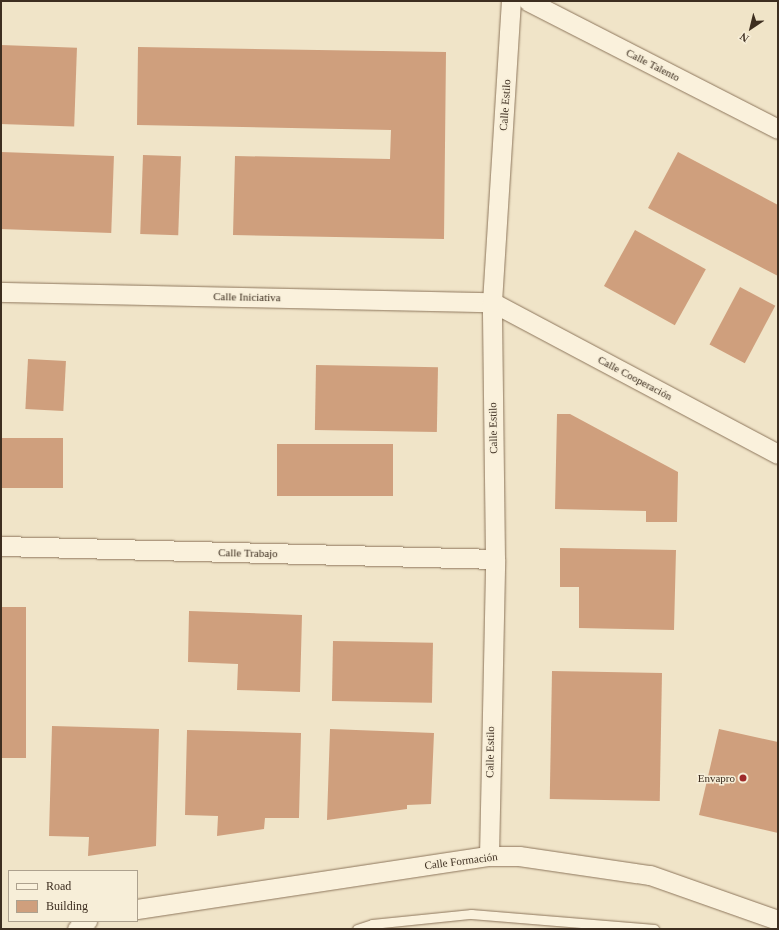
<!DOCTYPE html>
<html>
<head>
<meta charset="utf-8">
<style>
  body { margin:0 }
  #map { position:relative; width:779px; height:930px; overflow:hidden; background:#f0e4c8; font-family:Georgia,serif }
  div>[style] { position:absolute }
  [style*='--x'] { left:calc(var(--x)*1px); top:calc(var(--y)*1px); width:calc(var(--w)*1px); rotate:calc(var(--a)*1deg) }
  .building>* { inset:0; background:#cf9f7d; transform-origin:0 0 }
  .roads { filter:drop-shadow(0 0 1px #8d765c) drop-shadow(0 0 1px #8d765c) }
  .service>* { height:9px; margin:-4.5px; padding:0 4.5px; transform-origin:4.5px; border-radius:4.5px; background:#faf1dc }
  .minor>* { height:19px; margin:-9.5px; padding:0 9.5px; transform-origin:9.5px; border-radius:9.5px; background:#faf1dc }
  .dots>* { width:11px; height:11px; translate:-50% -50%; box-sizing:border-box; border:2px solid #f7eed8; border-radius:50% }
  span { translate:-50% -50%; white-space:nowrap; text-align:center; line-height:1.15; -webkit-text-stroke:3px #f7eed8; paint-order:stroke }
  .street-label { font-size:11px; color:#3d2e20 }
  .poi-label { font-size:11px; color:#3d2e20 }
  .right { translate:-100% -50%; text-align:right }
  .frame { position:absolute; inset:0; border:2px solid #3d2e20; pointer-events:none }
  .legend { position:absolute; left:8px; top:870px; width:130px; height:52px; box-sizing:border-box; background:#f7eed8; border:1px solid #ada18e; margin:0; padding:5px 7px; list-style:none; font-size:12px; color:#3d2e20 }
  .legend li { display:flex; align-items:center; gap:8px; height:20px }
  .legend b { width:20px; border:1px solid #ada18e }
  .north { position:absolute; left:731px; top:8px; width:40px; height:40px; -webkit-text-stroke:3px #f7eed8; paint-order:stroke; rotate:215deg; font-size:11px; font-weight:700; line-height:16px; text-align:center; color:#3d2e20 }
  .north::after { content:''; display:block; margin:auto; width:14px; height:18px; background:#3d2e20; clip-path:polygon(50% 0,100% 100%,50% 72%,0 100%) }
</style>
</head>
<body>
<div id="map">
  <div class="building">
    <div style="left:1px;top:45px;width:76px;height:79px;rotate:2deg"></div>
    <div style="clip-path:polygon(138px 47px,446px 52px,444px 239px,233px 235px,235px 156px,390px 159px,391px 130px,137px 125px)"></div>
    <div style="left:1px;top:152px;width:113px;height:77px;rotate:2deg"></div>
    <div style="clip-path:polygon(678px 152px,778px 205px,778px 276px,648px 208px)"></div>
    <div style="left:143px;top:155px;width:38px;height:79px;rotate:2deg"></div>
    <div style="left:635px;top:230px;width:81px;height:64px;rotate:29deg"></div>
    <div style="left:740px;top:287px;width:40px;height:65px;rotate:28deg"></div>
    <div style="left:28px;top:359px;width:38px;height:50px;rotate:3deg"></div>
    <div style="left:316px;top:365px;width:122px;height:65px;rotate:1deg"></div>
    <div style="clip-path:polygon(557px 414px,570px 414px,678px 472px,677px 522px,646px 522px,646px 511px,555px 509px)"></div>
    <div style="left:1px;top:438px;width:62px;height:50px"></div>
    <div style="left:277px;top:444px;width:116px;height:52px"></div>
    <div style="clip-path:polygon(560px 548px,676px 550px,674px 630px,579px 628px,579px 587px,560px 587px)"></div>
    <div style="left:1px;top:607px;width:25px;height:151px"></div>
    <div style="clip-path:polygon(189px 611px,302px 615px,300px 692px,237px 690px,238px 664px,188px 662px)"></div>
    <div style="left:333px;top:641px;width:100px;height:60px;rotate:1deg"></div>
    <div style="left:552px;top:671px;width:110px;height:128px;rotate:1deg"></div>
    <div style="clip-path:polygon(52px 726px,159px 729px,156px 846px,88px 856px,89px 837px,49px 836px)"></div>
    <div style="clip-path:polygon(330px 729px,434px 733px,431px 804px,407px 805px,407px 809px,327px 820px)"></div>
    <div style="clip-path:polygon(719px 729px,778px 742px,778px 833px,699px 815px)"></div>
    <div style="clip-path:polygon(187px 730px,301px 733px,299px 818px,265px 818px,264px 829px,217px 836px,218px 816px,185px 815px)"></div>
  </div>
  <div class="roads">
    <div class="service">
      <div style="--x:357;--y:929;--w:16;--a:-18"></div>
      <div style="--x:372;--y:924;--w:100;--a:-5.8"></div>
      <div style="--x:471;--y:914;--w:184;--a:4.7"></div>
    </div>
    <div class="minor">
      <div style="--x:528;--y:1;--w:281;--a:27.1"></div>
      <div style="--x:1;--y:292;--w:491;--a:1.2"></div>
      <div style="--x:492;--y:302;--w:324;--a:28"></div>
      <div style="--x:1;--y:546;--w:494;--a:1.5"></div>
      <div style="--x:489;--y:856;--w:297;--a:-88.8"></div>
      <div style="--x:495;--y:559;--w:257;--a:-90.7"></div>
      <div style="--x:492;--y:302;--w:302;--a:-86.4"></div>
      <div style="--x:137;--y:909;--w:356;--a:-8.6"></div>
      <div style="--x:489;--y:856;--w:30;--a:0"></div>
      <div style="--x:519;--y:856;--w:132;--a:8.3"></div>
      <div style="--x:650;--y:875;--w:136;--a:19.4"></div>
      <div style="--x:77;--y:929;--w:13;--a:-39"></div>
    </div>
  </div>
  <div class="dots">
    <div style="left:743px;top:778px;background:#9e2a2b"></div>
  </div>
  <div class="street-label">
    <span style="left:653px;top:65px;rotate:27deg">Calle Talento</span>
    <span style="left:505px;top:105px;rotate:-86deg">Calle Estilo</span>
    <span style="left:247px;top:297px;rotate:1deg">Calle Iniciativa</span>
    <span style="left:635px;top:378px;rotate:28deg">Calle Cooperación</span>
    <span style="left:493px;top:428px;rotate:-91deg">Calle Estilo</span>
    <span style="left:248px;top:553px;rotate:1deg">Calle Trabajo</span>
    <span style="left:490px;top:752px;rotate:-89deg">Calle Estilo</span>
    <span style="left:461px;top:861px;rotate:-7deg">Calle Formación</span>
  </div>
  <div class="poi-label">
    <span class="right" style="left:735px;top:778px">Envapro</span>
  </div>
  <div class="frame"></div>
  <ul class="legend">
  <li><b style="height:5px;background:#faf1dc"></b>Road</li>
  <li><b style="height:11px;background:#cf9f7d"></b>Building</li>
  </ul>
  <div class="north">N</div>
</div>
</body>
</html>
